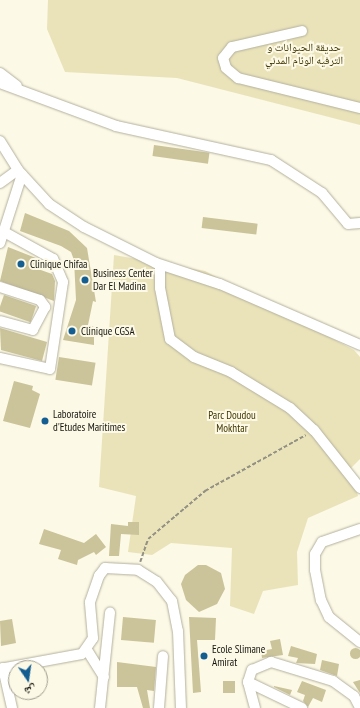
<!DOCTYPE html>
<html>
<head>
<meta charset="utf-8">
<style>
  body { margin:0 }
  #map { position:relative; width:360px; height:708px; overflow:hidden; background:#fcf9e6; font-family:"PT Sans Narrow","Noto Naskh Arabic",sans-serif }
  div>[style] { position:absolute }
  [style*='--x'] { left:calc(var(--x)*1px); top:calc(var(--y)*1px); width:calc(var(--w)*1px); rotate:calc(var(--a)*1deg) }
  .green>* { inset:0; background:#eae3b9 }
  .building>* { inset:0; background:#cbc399; transform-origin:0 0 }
  .round { border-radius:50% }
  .path>* { height:1.5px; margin-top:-0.75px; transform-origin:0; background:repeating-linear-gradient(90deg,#939183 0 4px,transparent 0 6px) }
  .roads { filter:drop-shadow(0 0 1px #b3b09e) drop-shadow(0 0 1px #b3b09e) }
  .minor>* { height:10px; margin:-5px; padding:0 5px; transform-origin:5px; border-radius:5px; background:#fff }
  .dots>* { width:11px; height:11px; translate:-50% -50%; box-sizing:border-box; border:2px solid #fcf9e6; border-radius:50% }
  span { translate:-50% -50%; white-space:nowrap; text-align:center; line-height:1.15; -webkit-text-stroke:4px #fcf9e6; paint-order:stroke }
  .park-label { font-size:11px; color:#403700 }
  .poi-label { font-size:11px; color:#15140d }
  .left { translate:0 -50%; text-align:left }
  .north { position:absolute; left:8px; top:660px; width:40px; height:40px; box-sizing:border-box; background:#fcf9e6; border:1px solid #a09d8f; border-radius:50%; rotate:167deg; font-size:11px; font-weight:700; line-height:16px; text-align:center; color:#15140d }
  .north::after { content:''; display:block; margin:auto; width:14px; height:18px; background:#145e91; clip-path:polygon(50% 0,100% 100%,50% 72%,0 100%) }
</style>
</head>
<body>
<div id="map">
  <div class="green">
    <div style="clip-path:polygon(48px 0,360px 0,360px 125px,177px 78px,65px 72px,47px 29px)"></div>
    <div style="clip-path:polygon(114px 255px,205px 271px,354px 350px,360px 357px,360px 459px,351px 468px,358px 496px,308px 518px,297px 552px,298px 585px,263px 591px,254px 614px,230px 606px,232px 548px,171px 543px,152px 555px,128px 552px,136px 496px,99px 487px)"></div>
  </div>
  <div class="building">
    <div style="left:154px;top:145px;width:56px;height:11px;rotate:8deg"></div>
    <div style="clip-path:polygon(25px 213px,69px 231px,87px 248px,96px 302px,93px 301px,88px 325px,94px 327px,94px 345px,63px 340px,76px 300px,74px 260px,71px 252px,61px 246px,20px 231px)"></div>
    <div style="left:203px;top:217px;width:55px;height:11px;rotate:7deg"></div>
    <div style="clip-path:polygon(8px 247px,41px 260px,38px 269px,52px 274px,55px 281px,54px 301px,0 281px)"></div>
    <div style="left:4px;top:295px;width:34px;height:17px;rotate:19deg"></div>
    <div style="clip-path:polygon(0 328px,47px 342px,42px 361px,1px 350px)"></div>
    <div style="left:59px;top:357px;width:37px;height:23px;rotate:9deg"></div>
    <div style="clip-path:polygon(14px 381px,33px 386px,32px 390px,40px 394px,30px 428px,3px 421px)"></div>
    <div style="clip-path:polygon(128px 522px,139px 522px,139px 535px,121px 534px,119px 556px,109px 556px,111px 524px,128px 526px)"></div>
    <div style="clip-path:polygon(44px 529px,84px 543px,96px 534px,106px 547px,96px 555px,94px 552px,78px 560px,77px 565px,58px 559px,61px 550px,39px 544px)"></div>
    <div style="clip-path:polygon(198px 565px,206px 565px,221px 573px,225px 589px,217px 604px,199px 612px,186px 600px,181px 584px,185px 575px)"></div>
    <div style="left:123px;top:617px;width:33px;height:23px;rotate:5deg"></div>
    <div style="clip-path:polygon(189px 617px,216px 618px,215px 640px,197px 640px,201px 692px,193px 693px)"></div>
    <div style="clip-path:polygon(12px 619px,16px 643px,1px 646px,0 621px)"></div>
    <div style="clip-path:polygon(280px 639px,283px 655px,262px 658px,261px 651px,272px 649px,270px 641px)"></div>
    <div style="clip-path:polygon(291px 646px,317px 654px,315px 664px,296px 663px,298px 658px,288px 656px)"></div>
    <div class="round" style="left:349.5px;top:647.5px;width:11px;height:11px"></div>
    <div style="clip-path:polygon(322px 660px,339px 664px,337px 676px,320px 670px)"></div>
    <div style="clip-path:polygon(117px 662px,156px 667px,154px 691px,147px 690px,150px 708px,143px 708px,137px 687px,117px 687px)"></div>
    <div style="clip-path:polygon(360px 680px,360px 693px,353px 682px)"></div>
    <div style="left:223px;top:681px;width:12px;height:12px"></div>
    <div style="clip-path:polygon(302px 681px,326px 690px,322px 702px,313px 698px,308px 707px,303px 701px,305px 695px,297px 692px)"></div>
    <div style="clip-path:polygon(274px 686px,292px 690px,290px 695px,274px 687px)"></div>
  </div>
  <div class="path">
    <div style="--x:140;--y:562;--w:24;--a:-71"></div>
    <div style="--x:148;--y:539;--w:75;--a:-40.1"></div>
    <div style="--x:205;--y:491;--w:115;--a:-29"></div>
  </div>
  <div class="roads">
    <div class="minor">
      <div style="--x:302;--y:31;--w:72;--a:167.1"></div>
      <div style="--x:232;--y:47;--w:14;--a:129"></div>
      <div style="--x:223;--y:58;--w:10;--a:73"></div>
      <div style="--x:226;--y:68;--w:16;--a:40"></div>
      <div style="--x:238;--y:78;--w:126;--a:13.8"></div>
      <div style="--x:0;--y:73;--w:21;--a:37"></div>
      <div style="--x:0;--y:83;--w:124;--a:20.3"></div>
      <div style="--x:116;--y:126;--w:159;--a:12.4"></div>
      <div style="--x:271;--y:160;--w:61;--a:32.9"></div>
      <div style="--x:322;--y:193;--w:40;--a:50"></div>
      <div style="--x:348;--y:224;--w:12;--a:-5"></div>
      <div style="--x:0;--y:141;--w:34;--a:58"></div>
      <div style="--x:18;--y:170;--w:46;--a:47.6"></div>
      <div style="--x:49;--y:204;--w:42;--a:33.3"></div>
      <div style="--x:84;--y:227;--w:80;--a:26.6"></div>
      <div style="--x:156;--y:263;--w:67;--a:18.2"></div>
      <div style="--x:220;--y:284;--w:153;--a:23.5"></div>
      <div style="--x:0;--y:183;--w:22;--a:-36"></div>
      <div style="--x:0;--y:243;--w:72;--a:-72.3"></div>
      <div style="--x:160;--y:265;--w:23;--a:90"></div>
      <div style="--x:160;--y:288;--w:52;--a:78.9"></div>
      <div style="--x:170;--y:339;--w:30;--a:37"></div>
      <div style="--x:194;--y:357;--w:40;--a:22"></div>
      <div style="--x:231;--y:372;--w:69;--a:31.4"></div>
      <div style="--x:290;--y:408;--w:33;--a:43"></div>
      <div style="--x:314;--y:430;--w:74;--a:51.6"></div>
      <div style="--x:0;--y:287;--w:42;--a:18"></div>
      <div style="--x:40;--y:300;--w:9;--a:54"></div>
      <div style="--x:45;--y:307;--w:26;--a:118"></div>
      <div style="--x:33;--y:330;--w:34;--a:-165"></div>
      <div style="--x:0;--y:358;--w:51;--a:12.4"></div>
      <div style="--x:50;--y:369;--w:88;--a:-81.5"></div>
      <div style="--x:63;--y:282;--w:25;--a:-113"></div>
      <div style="--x:53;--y:259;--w:56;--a:-151.1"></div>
      <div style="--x:360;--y:529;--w:40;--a:161.1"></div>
      <div style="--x:322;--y:542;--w:14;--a:120"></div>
      <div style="--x:315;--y:554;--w:16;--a:90"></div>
      <div style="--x:315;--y:570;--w:31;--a:79"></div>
      <div style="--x:321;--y:600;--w:19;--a:65"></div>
      <div style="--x:329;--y:617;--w:40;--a:39"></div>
      <div style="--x:87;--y:650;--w:32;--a:58"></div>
      <div style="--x:3;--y:668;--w:41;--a:77.3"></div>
      <div style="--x:0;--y:669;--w:83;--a:-10.4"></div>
      <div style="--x:82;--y:654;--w:19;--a:-55"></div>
      <div style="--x:93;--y:638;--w:36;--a:-95"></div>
      <div style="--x:90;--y:602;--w:28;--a:-71"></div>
      <div style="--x:99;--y:576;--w:10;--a:-53"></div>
      <div style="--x:105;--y:568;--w:33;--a:3"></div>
      <div style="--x:138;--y:570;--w:22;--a:32"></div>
      <div style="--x:157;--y:582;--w:24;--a:52"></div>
      <div style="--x:172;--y:601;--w:31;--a:79"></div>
      <div style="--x:178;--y:631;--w:77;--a:87.8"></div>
      <div style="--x:248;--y:682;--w:60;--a:25.7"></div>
      <div style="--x:100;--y:708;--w:96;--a:-84"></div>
      <div style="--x:159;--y:708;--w:52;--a:-85.6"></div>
      <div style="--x:255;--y:708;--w:27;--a:-105"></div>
      <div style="--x:248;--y:682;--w:13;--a:-72"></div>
      <div style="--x:252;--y:670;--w:21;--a:-23"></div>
      <div style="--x:271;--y:662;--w:65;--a:17"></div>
      <div style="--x:333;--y:681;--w:26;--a:36"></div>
      <div style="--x:354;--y:696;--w:13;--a:63"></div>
    </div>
  </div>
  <div class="dots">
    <div style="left:21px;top:264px;background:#145e91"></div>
    <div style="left:85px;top:280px;background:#145e91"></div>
    <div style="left:72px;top:331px;background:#145e91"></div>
    <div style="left:45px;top:421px;background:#145e91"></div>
    <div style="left:204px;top:656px;background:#145e91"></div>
  </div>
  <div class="park-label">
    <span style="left:304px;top:54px">حديقة الحيوانات و<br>الترفيه الوئام المدني</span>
    <span style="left:232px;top:422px">Parc Doudou<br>Mokhtar</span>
  </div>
  <div class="poi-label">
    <span class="left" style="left:30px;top:264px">Clinique Chifaa</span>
    <span class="left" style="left:93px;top:280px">Business Center<br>Dar El Madina</span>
    <span class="left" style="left:81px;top:331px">Clinique CGSA</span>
    <span class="left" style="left:53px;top:421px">Laboratoire<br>d'Etudes Maritimes</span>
    <span class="left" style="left:212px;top:656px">Ecole Slimane<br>Amirat</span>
  </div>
  <div class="north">ش</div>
</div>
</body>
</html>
